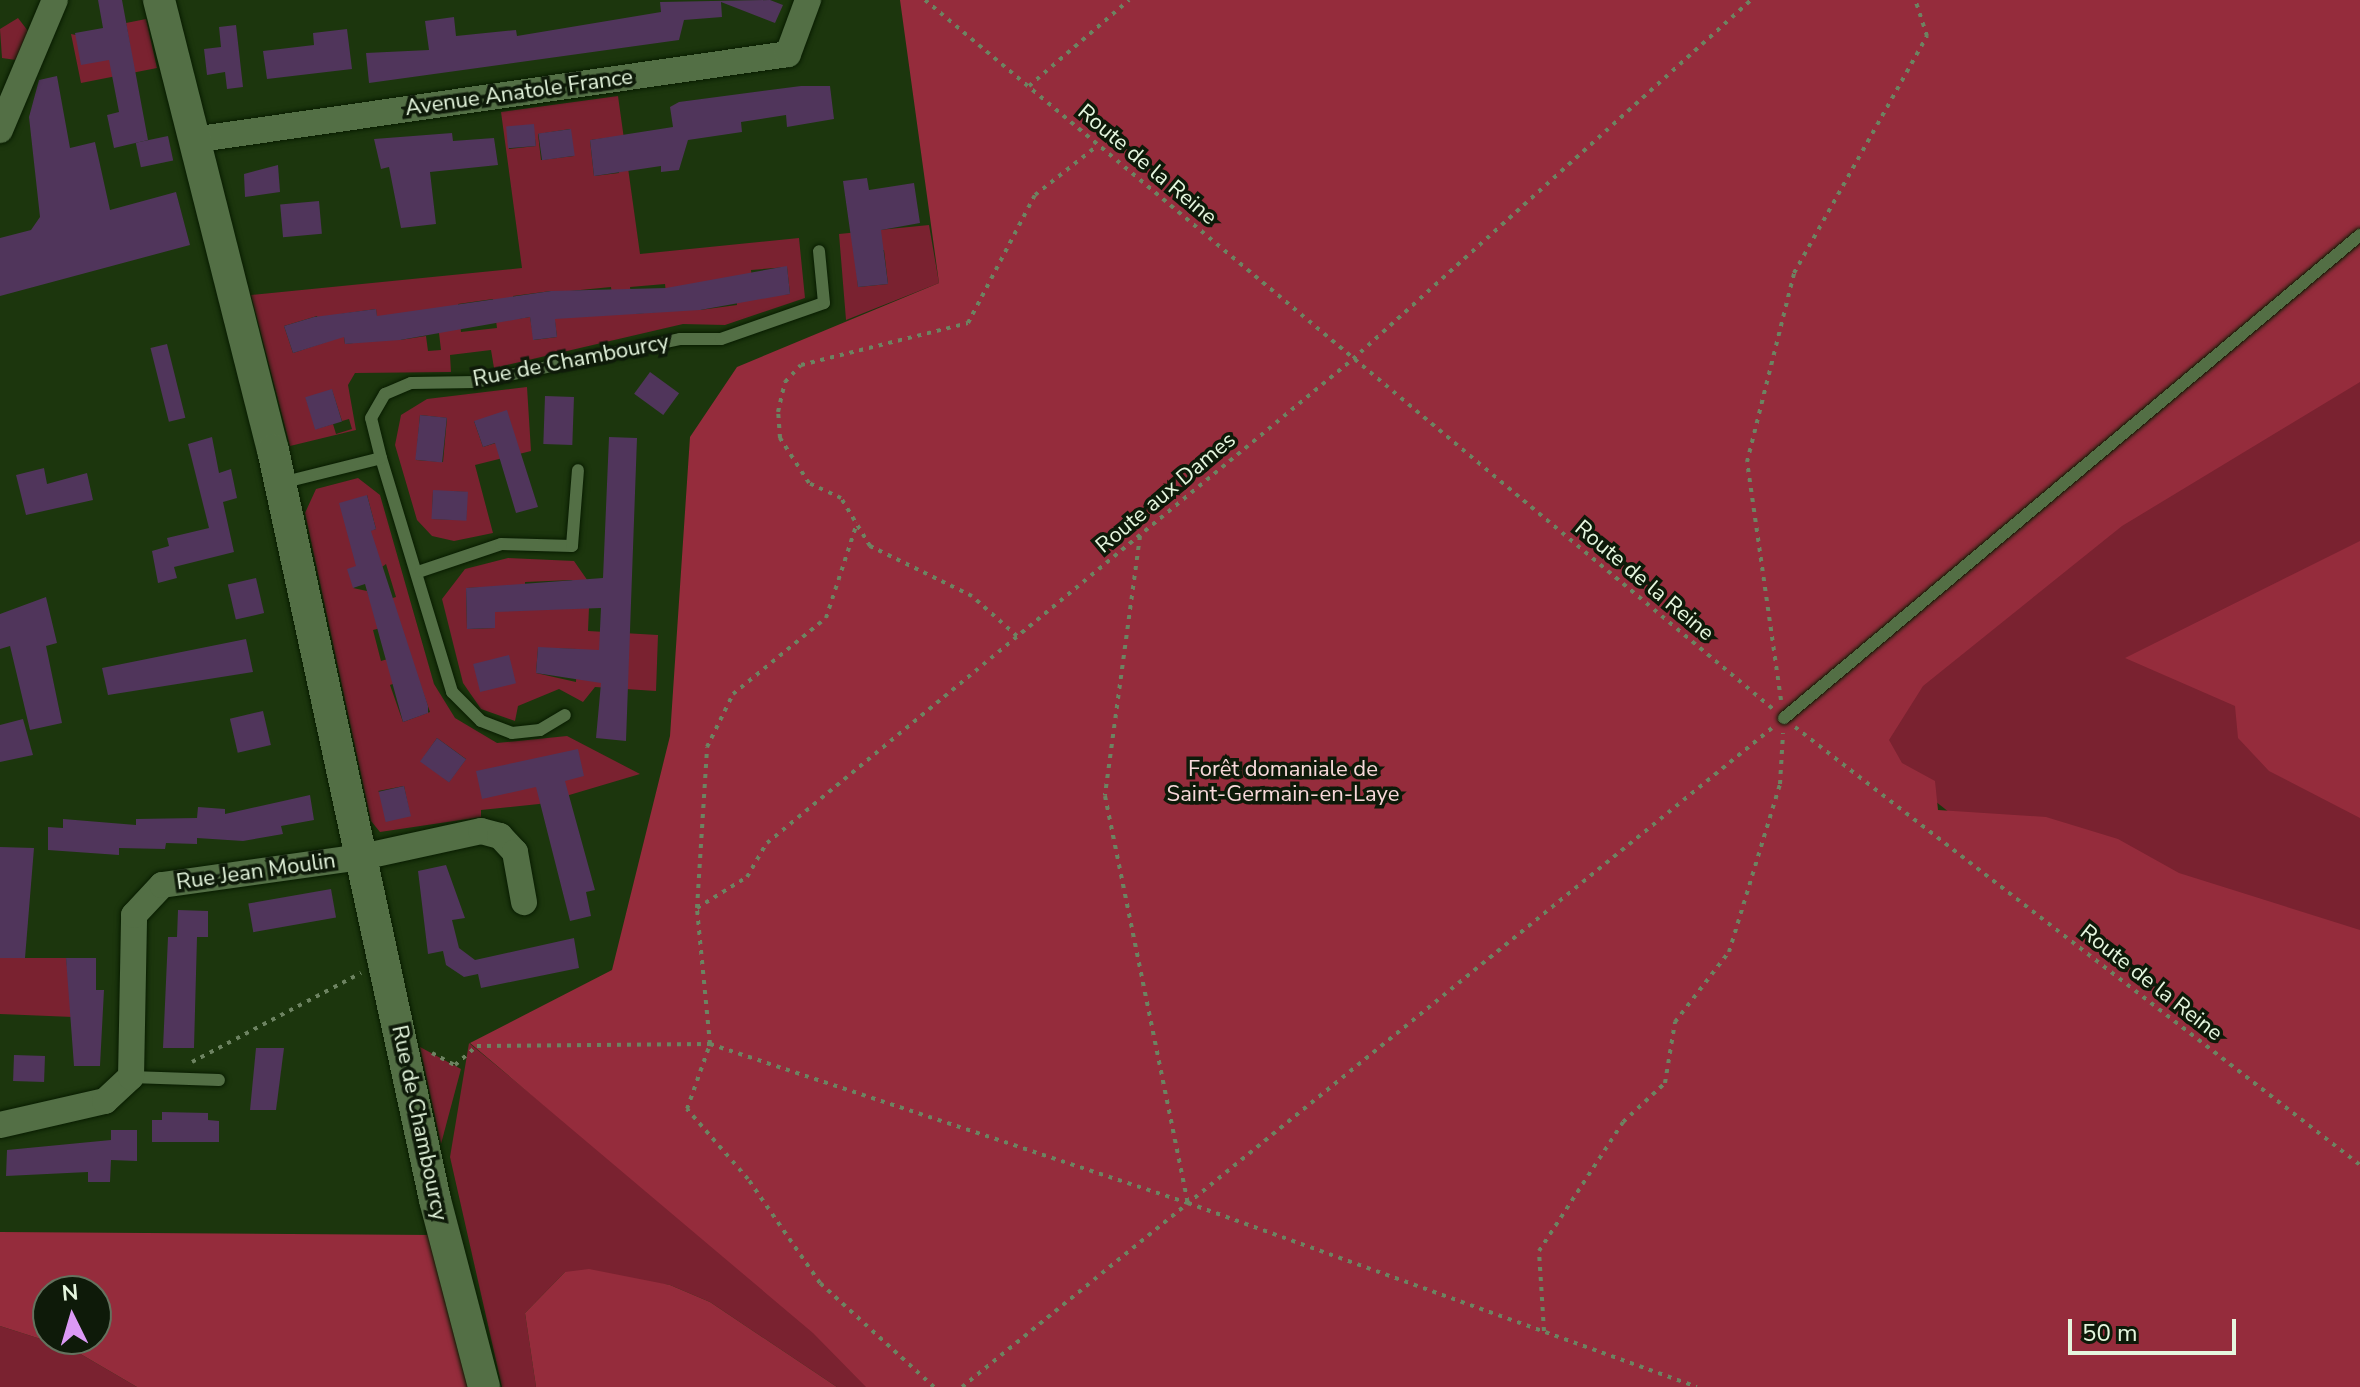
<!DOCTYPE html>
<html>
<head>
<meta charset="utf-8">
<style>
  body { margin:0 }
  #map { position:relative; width:2360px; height:1387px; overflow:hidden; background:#1c360d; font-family:"Nunito Sans",sans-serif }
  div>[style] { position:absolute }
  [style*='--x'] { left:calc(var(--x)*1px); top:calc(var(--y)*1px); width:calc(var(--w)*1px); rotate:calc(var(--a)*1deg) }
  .green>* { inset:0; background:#7a2230 }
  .forest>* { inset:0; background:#952c3c }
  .building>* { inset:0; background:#50355b; transform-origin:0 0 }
  .path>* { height:4px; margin-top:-2px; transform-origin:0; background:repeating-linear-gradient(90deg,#6d8361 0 4px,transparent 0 10px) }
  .roads { filter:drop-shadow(0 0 2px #081c01) drop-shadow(0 0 2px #081c01) }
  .service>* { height:12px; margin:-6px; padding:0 6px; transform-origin:6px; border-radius:6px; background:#536f45 }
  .minor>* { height:26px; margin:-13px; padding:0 13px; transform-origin:13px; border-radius:13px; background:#536f45 }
  .tertiary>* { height:32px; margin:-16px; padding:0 16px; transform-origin:16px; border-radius:16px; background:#536f45 }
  span { translate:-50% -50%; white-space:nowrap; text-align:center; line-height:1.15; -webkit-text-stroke:7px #0e1a09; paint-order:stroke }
  .street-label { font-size:22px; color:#e5f6de }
  .park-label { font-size:22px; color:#f8d9da }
  .north { position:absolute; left:32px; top:1275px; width:80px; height:80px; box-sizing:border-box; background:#0e1a09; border:2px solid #64725e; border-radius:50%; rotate:355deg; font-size:22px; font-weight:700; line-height:32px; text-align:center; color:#e5f6de }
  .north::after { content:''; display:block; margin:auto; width:28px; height:36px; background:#db99f5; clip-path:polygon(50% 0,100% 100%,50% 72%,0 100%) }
  .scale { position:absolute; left:2068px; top:1319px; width:168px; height:36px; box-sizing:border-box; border:4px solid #e5f6de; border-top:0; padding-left:10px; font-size:24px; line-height:28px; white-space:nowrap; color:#e5f6de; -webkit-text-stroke:6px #0e1a09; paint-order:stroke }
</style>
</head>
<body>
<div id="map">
  <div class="green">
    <div style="clip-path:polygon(18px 18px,28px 31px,16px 60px,2px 58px,0 29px)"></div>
    <div style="clip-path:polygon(146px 19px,157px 68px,81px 83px,71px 34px,130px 46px,126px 23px)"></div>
    <div style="clip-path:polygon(evenodd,618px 96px,640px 254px,799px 238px,805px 298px,725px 325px,683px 324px,494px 368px,491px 350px,450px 355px,451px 372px,355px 373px,348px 385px,356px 430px,290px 446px,251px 295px,522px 268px,501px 112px,618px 96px,533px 125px,536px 146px,509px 149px,507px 128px,533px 125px,618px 96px,570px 129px,574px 156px,541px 160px,538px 134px,570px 129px,618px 96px,614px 137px,619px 173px,594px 176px,590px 140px,614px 137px,618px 96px,787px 267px,790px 294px,754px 297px,751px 270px,787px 267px,618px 96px,734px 279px,737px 305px,700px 310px,734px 279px,618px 96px,665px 284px,668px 311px,633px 314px,630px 287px,665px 284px,618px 96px,611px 287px,614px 313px,570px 291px,611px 287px,618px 96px,551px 291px,557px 337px,534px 340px,530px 317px,516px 319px,513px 296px,551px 291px,618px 96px,493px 299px,497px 328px,461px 332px,458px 304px,493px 299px,618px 96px,436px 308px,441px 350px,428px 351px,426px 336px,400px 340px,436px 308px,618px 96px,376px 309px,379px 340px,345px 344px,341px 314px,376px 309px,618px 96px,317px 316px,326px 342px,293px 353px,284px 326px,317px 316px,618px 96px,332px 390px,342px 421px,349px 419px,352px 429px,336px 434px,333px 424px,316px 429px,306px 398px,332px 390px)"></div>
    <div style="clip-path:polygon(evenodd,929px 225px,939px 283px,846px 320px,839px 234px,929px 225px,884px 250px,888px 284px,858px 287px,855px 253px,884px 250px)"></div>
    <div style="clip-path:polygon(2360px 290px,2360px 1140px,1831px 718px)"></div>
    <div style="clip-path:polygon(evenodd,527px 387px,531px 451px,475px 465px,493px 533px,454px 541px,432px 536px,417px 520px,395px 445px,401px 415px,427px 399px,527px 387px,420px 415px,447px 418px,443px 462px,416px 460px,420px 415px,527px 387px,474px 421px,515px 437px,483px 447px,474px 421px,527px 387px,433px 491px,467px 492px,466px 520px,432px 519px,433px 491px)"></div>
    <div style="clip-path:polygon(evenodd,358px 478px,380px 495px,434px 684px,455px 718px,497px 743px,567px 736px,640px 774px,539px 804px,481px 810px,481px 817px,380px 832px,371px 821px,305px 513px,316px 489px,358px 478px,367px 495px,376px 529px,348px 537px,367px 495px,358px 478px,386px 564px,396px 597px,372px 604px,367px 591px,353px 588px,386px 564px,358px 478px,400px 623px,408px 653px,381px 661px,373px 630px,400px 623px,358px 478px,417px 675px,430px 712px,403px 722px,390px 685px,417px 675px,358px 478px,437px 738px,466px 759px,449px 782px,421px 761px,437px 738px,358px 478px,404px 786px,410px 815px,378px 791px,404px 786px)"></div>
    <div style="clip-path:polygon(evenodd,508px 558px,574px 561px,590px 584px,588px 631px,658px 635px,656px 691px,595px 687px,583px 702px,559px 689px,518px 706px,515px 721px,481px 709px,463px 683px,442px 599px,465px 569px,508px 558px,572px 580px,573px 580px,526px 610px,525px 582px,572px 580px,508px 558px,493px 587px,495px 628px,467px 629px,466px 588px,493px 587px,508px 558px,538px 648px,577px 649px,576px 682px,536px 673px,538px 648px)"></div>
    <div style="clip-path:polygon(0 958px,66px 958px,73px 1017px,0 1014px)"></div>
    <div style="clip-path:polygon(469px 1043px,886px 1387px,837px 1387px,710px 1302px,670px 1285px,565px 1272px,525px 1313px,536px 1387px,502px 1387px,450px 1157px)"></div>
    <div style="clip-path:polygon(420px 1047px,461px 1069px,441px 1144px)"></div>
    <div style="clip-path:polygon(0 1326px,72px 1349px,137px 1387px,0 1387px)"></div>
  </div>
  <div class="forest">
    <div style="clip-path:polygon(900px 0,2360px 0,2360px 382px,2122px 526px,1923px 686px,1889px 740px,1902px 763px,1935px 781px,1938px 810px,2046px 817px,2118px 839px,2179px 873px,2360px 930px,2360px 1387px,866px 1387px,813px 1333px,470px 1043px,612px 970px,670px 736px,690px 437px,737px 367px,939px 283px)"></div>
    <div style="clip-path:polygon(2360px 541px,2360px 818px,2269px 771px,2238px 738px,2235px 706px,2125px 658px)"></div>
    <div style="clip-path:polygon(evenodd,0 1232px,434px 1235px,470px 1387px,137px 1387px,72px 1349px,0 1326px,0 1232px,48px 1291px,96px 1291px,96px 1339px,48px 1339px,48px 1291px)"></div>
    <div style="clip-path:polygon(589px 1269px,670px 1285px,710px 1302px,837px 1387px,536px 1387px,525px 1313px,565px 1272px)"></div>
  </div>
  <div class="building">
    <div style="clip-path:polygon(98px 0,122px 0,148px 140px,114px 148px,107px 115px,119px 112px,109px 60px,81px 65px,75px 33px,103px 28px)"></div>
    <div style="clip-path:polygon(770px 0,783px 5px,775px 23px,721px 2px,722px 17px,684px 20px,679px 40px,369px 83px,366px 53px,429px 50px,425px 21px,454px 17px,456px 36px,516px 30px,517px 36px,661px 12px,660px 2px)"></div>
    <div style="clip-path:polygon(236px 25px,243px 87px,227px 89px,225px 72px,207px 75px,204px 49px,221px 47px,219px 27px)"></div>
    <div style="clip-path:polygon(347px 29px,352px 69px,267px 79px,263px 51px,314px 45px,313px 33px)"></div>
    <div style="clip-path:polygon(57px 76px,70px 148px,95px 142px,110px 210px,176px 192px,190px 245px,0 296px,0 238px,31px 230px,40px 217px,29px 117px,39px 80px)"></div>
    <div style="clip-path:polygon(801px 86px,830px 86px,834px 119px,787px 127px,786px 115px,741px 122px,742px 132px,688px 140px,679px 170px,661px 172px,661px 166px,594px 176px,590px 140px,673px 127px,670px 107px,679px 102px)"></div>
    <div style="left:534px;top:124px;width:22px;height:28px;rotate:85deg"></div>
    <div style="left:571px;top:129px;width:27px;height:33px;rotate:82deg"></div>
    <div style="clip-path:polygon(452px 133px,453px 141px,494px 138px,498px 165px,430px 172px,436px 224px,401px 228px,389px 167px,381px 169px,374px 139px)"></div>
    <div style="left:168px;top:136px;width:25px;height:33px;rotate:78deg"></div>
    <div style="clip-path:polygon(278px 165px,280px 192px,245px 197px,244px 174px)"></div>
    <div style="clip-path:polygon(867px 178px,869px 190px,914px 183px,920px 223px,881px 230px,888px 284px,858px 287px,843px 181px)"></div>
    <div style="left:319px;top:201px;width:33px;height:39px;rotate:85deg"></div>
    <div style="clip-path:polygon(787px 266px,790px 294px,700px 310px,555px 319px,557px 337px,533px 340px,530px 317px,400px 340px,345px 344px,344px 337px,293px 353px,284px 326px,314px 317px,376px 309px,377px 316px,551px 291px,666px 288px)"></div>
    <div style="left:167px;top:344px;width:76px;height:17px;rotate:76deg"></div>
    <div style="left:650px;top:372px;width:36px;height:27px;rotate:36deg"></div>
    <div style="left:332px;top:389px;width:34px;height:28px;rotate:73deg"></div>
    <div style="left:545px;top:396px;width:29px;height:48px;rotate:2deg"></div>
    <div style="clip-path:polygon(507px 410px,538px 507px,516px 513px,495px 443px,483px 447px,474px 421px)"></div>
    <div style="left:420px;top:415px;width:27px;height:45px;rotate:6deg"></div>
    <div style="clip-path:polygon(212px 437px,219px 473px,231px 469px,237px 498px,223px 502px,234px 552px,174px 567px,177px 578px,158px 583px,152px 551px,169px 546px,167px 538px,209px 528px,188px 444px)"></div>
    <div style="clip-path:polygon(609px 437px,637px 438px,626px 741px,596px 738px,601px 683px,536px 673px,538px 647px,599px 650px,601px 608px,495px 612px,495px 628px,467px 629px,466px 588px,603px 578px)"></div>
    <div style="clip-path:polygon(44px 468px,47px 484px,87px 473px,93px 500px,26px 515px,16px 475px)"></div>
    <div style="left:433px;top:490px;width:35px;height:29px;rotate:3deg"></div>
    <div style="clip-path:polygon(367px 495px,376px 529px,371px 531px,428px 706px,428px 713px,403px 722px,365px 584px,353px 588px,347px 569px,356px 566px,339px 503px)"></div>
    <div style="left:256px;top:578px;width:36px;height:29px;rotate:77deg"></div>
    <div style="clip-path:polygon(46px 597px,57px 643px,46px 646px,62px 723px,30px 730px,10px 646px,0 649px,0 614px)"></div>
    <div style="clip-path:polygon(246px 639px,253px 672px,108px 695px,102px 668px)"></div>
    <div style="left:509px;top:655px;width:29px;height:37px;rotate:76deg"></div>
    <div style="left:263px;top:711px;width:35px;height:34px;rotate:77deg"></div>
    <div style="clip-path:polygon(23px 719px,33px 755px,0 762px,0 725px)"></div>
    <div style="left:437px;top:738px;width:36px;height:29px;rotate:36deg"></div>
    <div style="clip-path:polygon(578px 749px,584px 776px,565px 781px,595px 890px,586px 892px,591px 916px,570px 921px,536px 787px,482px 799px,476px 771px)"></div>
    <div style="left:404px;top:786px;width:31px;height:26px;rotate:77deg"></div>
    <div style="clip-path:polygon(310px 795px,314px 820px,281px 826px,283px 834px,243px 841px,197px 838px,197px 844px,166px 843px,165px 849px,119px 848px,119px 855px,48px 850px,48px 827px,63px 828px,63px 819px,136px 825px,136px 819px,197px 818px,198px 807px,225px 809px,225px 814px)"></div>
    <div style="clip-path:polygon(0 847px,34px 848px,25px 958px,0 958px)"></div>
    <div style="clip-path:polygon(446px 865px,465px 918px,452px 920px,459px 948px,475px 960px,574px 938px,579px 968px,481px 988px,478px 974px,464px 977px,446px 965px,443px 951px,428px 954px,418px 871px)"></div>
    <div style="left:331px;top:889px;width:29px;height:84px;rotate:80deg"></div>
    <div style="clip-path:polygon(178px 910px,208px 911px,208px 937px,197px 937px,194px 1048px,163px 1048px,168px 937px,177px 937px)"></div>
    <div style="clip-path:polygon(66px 958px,96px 958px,96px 990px,104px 990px,100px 1066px,74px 1066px)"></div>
    <div style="clip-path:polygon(256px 1048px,284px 1048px,276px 1110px,250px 1110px)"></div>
    <div style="left:14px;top:1055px;width:31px;height:26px;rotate:2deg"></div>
    <div style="clip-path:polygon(162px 1112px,208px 1113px,208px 1120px,219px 1121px,219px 1142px,152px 1142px,152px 1120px,162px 1120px)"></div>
    <div style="clip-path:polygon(111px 1130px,137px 1130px,137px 1161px,111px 1160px,110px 1182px,88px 1182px,88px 1172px,6px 1176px,7px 1150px,111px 1140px)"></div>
  </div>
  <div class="path">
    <div style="--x:925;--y:0;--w:1105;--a:39.9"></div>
    <div style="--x:1029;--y:86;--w:132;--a:-40.7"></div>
    <div style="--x:1140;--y:536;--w:262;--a:97.7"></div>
    <div style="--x:1105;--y:796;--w:415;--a:78.5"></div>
    <div style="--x:1017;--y:636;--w:60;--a:-138.4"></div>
    <div style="--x:972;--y:596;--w:114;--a:-153.9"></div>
    <div style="--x:870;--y:546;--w:56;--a:-121.1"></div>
    <div style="--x:841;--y:498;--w:35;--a:-155"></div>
    <div style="--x:809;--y:483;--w:54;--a:-122.8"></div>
    <div style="--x:780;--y:438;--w:26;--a:-94"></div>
    <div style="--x:778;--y:412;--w:31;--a:-77"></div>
    <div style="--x:785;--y:382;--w:23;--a:-47"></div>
    <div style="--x:801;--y:365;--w:172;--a:-14.1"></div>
    <div style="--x:968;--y:323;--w:144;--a:-62.4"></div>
    <div style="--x:1035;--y:195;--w:80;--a:-38.4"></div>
    <div style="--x:1781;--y:700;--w:240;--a:-98.1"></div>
    <div style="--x:1747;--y:462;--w:195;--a:-76"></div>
    <div style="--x:1794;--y:273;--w:272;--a:-60.7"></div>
    <div style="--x:1927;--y:36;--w:38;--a:-108"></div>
    <div style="--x:1795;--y:727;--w:715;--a:37.78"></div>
    <div style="--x:697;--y:908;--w:161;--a:-86.4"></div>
    <div style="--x:707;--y:747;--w:59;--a:-63.9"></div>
    <div style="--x:733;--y:694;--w:120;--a:-39.3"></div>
    <div style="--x:826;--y:618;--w:100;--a:-71.9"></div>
    <div style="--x:432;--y:1053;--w:26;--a:28"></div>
    <div style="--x:455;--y:1065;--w:29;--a:-41"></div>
    <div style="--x:477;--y:1046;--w:233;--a:-0.5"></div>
    <div style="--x:710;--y:1044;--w:504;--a:18.4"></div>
    <div style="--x:1188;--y:1203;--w:541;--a:19.87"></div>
    <div style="--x:192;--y:1062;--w:191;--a:-27.8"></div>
    <div style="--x:1544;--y:1331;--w:80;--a:-93.6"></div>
    <div style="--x:1539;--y:1251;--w:154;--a:-56.9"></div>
    <div style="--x:1623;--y:1122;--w:57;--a:-42.9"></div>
    <div style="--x:1665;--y:1083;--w:62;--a:-80.7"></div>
    <div style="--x:1675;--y:1022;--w:88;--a:-52.4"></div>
    <div style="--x:1729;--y:952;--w:176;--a:-73.1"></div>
    <div style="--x:1780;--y:784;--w:51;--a:-86.6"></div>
    <div style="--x:934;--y:1387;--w:154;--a:-137.6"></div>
    <div style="--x:820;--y:1283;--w:126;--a:-124.7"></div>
    <div style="--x:748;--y:1179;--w:93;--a:-131.1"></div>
    <div style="--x:687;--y:1109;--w:69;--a:-70.5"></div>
    <div style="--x:710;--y:1044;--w:137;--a:-95.5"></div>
    <div style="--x:697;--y:908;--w:59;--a:-31.8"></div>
    <div style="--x:747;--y:877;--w:39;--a:-60"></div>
    <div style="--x:767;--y:843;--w:760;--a:-39.55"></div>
    <div style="--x:1353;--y:359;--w:536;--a:-42.05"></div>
    <div style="--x:962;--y:1387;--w:1044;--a:-39.13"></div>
  </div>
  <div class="roads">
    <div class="service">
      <div style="--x:381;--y:458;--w:245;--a:73.1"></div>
      <div style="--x:452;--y:692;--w:41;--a:45"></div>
      <div style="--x:481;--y:721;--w:33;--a:21"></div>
      <div style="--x:512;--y:733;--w:28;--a:-6"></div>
      <div style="--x:540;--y:730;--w:29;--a:-31"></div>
      <div style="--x:281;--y:483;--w:103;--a:-14"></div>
      <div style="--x:381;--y:458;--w:41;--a:-104"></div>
      <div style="--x:371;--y:418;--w:28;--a:-60"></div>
      <div style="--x:385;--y:394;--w:28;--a:-23"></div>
      <div style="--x:411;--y:383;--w:65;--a:-0.9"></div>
      <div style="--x:476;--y:382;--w:208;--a:-11.9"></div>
      <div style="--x:680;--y:339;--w:41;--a:0"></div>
      <div style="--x:721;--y:339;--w:109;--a:-19.3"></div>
      <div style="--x:824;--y:303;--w:52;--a:-95.5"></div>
      <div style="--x:421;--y:571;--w:84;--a:-18.6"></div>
      <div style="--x:501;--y:544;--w:71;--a:1.6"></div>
      <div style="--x:572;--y:546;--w:76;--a:-85.5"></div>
      <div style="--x:1784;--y:718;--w:752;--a:-39.98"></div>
      <div style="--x:131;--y:1077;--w:88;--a:2"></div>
    </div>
    <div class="minor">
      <div style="--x:0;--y:130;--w:141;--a:-67.1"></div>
      <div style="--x:193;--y:140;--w:601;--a:-8.22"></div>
      <div style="--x:788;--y:54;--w:58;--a:-69.7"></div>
      <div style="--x:0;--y:1125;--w:108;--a:-12.9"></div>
      <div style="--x:105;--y:1101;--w:35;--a:-43"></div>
      <div style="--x:131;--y:1077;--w:162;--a:-88.9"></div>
      <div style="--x:134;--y:915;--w:41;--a:-47"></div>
      <div style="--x:162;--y:885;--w:202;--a:-8"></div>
      <div style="--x:362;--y:857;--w:122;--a:-12.3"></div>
      <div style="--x:481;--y:831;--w:20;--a:15"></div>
      <div style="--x:500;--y:836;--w:22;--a:47"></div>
      <div style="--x:515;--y:852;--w:51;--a:79.8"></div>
    </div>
    <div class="tertiary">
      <div style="--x:159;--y:0;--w:464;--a:75.8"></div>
      <div style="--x:273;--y:450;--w:767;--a:77.81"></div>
      <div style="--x:435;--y:1200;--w:193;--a:75.3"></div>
    </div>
  </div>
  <div class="street-label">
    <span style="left:519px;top:93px;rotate:-8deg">Avenue Anatole France</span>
    <span style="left:1147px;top:165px;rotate:40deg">Route de la Reine</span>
    <span style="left:571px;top:361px;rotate:-11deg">Rue de Chambourcy</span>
    <span style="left:1166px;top:493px;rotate:-40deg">Route aux Dames</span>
    <span style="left:1644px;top:581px;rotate:40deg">Route de la Reine</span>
    <span style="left:256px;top:872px;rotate:-8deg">Rue Jean Moulin</span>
    <span style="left:2151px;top:983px;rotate:38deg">Route de la Reine</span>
    <span style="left:419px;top:1123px;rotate:78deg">Rue de Chambourcy</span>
  </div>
  <div class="park-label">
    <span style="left:1283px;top:782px">Forêt domaniale de<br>Saint-Germain-en-Laye</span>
  </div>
  <div class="north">N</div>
  <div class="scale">50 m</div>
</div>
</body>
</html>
